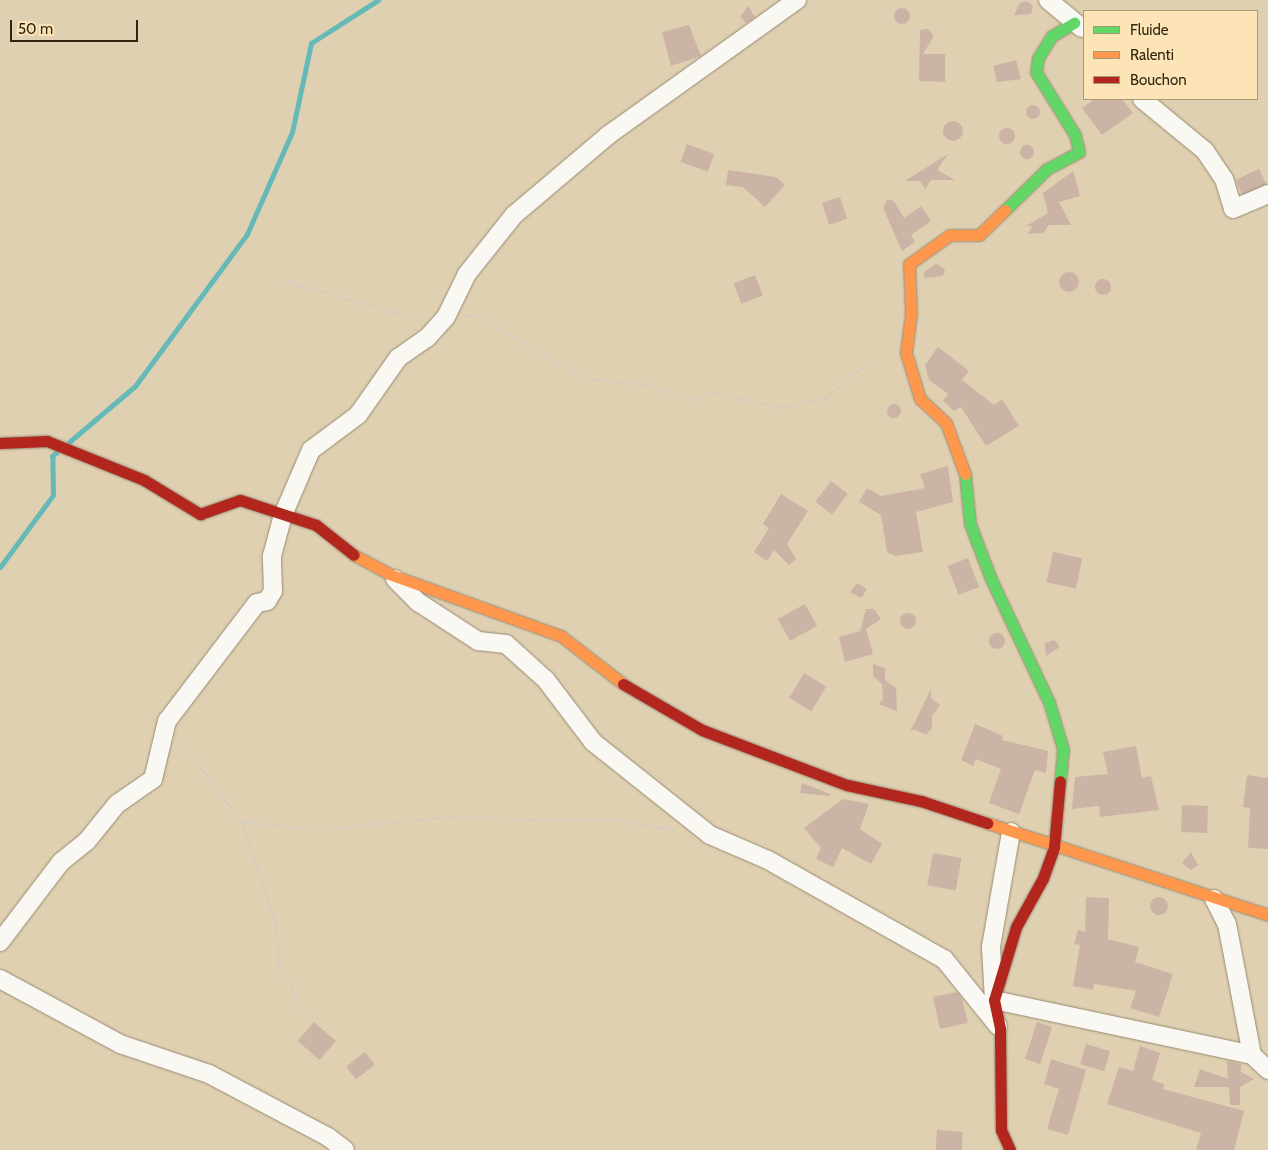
<!DOCTYPE html>
<html>
<head>
<meta charset="utf-8">
<style>
  body { margin:0 }
  #map { position:relative; width:1268px; height:1150px; overflow:hidden; background:#e0d0b2; font-family:Cabin,sans-serif }
  div>[style] { position:absolute }
  [style*='--x'] { left:calc(var(--x)*1px); top:calc(var(--y)*1px); width:calc(var(--w)*1px); rotate:calc(var(--a)*1deg) }
  .stream>* { height:5px; margin:-2.5px; padding:0 2.5px; transform-origin:2.5px; border-radius:2.5px; background:#65bab8 }
  .building>* { inset:0; background:#cbb3a5; transform-origin:0 0 }
  .round { border-radius:50% }
  .path>* { height:3px; margin-top:-1.5px; transform-origin:0; background:repeating-linear-gradient(90deg,#d1ccc2 0 2.5px,transparent 0 5px) }
  .roads { filter:drop-shadow(0 0 1px #978b72) drop-shadow(0 0 1px #978b72) }
  .street>* { height:18px; margin:-9px; padding:0 9px; transform-origin:9px; border-radius:9px; background:#faf8f3 }
  .fast>* { height:11px; margin:-5.5px; padding:0 5.5px; transform-origin:5.5px; border-radius:5.5px; background:#63d668 }
  .slow>* { height:11px; margin:-5.5px; padding:0 5.5px; transform-origin:5.5px; border-radius:5.5px; background:#ff974d }
  .jam>* { height:11px; margin:-5.5px; padding:0 5.5px; transform-origin:5.5px; border-radius:5.5px; background:#b3261e }
  span { translate:-50% -50%; white-space:nowrap; text-align:center; line-height:1.15; -webkit-text-stroke:4px #fce4b7; paint-order:stroke }
  .legend { position:absolute; left:1083px; top:10px; width:175px; height:90px; box-sizing:border-box; background:#fce4b7; border:1px solid #aa9873; margin:0; padding:6px 9px; list-style:none; font-size:15px; color:#30250e }
  .legend li { display:flex; align-items:center; gap:10px; height:25px }
  .legend b { width:25px; border:1px solid #aa9873 }
  .scale { position:absolute; left:10px; top:20px; width:128px; height:22px; box-sizing:border-box; border:2px solid #30250e; border-top:0; padding-left:6px; font-size:15px; line-height:18px; white-space:nowrap; color:#30250e; -webkit-text-stroke:4px #fce4b7; paint-order:stroke }
</style>
</head>
<body>
<div id="map">
  <div class="stream">
    <div style="--x:69;--y:442;--w:87;--a:-40.3"></div>
    <div style="--x:135;--y:386;--w:189;--a:-53.6"></div>
    <div style="--x:247;--y:234;--w:111;--a:-66.2"></div>
    <div style="--x:292;--y:132;--w:91;--a:-77.9"></div>
    <div style="--x:311;--y:43;--w:80;--a:-32.7"></div>
    <div style="--x:0;--y:567;--w:89;--a:-53.6"></div>
    <div style="--x:53;--y:495;--w:39;--a:-91"></div>
    <div style="--x:52;--y:456;--w:6;--a:-39"></div>
  </div>
  <div class="building">
    <div style="clip-path:polygon(1027px 1px,1033px 6px,1031px 14px,1014px 15px,1020px 3px)"></div>
    <div style="clip-path:polygon(748px 6px,755px 17px,746px 23px,740px 17px)"></div>
    <div class="round" style="left:894px;top:8px;width:16px;height:16px"></div>
    <div style="clip-path:polygon(689px 25px,701px 56px,671px 66px,662px 32px)"></div>
    <div style="clip-path:polygon(928px 29px,934px 36px,923px 54px,945px 54px,945px 82px,919px 81px,920px 30px)"></div>
    <div style="clip-path:polygon(1016px 60px,1021px 79px,997px 82px,993px 66px)"></div>
    <div style="clip-path:polygon(1095px 99px,1122px 99px,1133px 113px,1102px 135px,1082px 108px)"></div>
    <div class="round" style="left:1026px;top:105px;width:14px;height:14px"></div>
    <div class="round" style="left:943px;top:121px;width:20px;height:20px"></div>
    <div class="round" style="left:999px;top:128px;width:16px;height:16px"></div>
    <div style="left:687px;top:144px;width:29px;height:19px;rotate:20deg"></div>
    <div class="round" style="left:1020px;top:145px;width:14px;height:14px"></div>
    <div style="clip-path:polygon(948px 154px,937px 170px,955px 180px,931px 180px,925px 189px,920px 181px,905px 181px)"></div>
    <div style="left:1259px;top:169px;width:17px;height:26px;rotate:65deg"></div>
    <div style="clip-path:polygon(728px 170px,776px 177px,785px 185px,765px 207px,743px 187px,726px 185px)"></div>
    <div style="clip-path:polygon(1073px 171px,1080px 196px,1059px 202px,1071px 225px,1049px 225px,1043px 233px,1028px 234px,1032px 226px,1026px 226px,1048px 213px,1043px 193px)"></div>
    <div style="left:840px;top:197px;width:23px;height:19px;rotate:72deg"></div>
    <div style="clip-path:polygon(887px 199px,894px 201px,904px 218px,921px 206px,931px 221px,911px 235px,915px 242px,902px 251px,883px 208px)"></div>
    <div style="clip-path:polygon(936px 264px,945px 269px,943px 276px,924px 278px,924px 272px)"></div>
    <div class="round" style="left:1059px;top:272px;width:20px;height:20px"></div>
    <div style="left:755px;top:275px;width:22px;height:23px;rotate:69deg"></div>
    <div class="round" style="left:1095px;top:279px;width:16px;height:16px"></div>
    <div style="clip-path:polygon(938px 347px,969px 371px,962px 380px,994px 405px,1002px 399px,1019px 426px,986px 446px,961px 407px,954px 411px,943px 401px,948px 394px,929px 380px,925px 365px)"></div>
    <div class="round" style="left:887px;top:404px;width:14px;height:14px"></div>
    <div style="clip-path:polygon(948px 466px,953px 502px,916px 512px,923px 552px,895px 556px,887px 552px,881px 515px,859px 502px,867px 488px,881px 496px,925px 488px,920px 474px)"></div>
    <div style="left:831px;top:481px;width:21px;height:26px;rotate:37deg"></div>
    <div style="clip-path:polygon(781px 494px,808px 511px,787px 544px,796px 559px,789px 565px,774px 550px,767px 561px,754px 552px,769px 528px,763px 524px)"></div>
    <div style="left:1053px;top:552px;width:30px;height:31px;rotate:12deg"></div>
    <div style="left:968px;top:558px;width:31px;height:22px;rotate:69deg"></div>
    <div style="clip-path:polygon(857px 583px,867px 589px,861px 598px,850px 592px)"></div>
    <div style="left:805px;top:604px;width:25px;height:31px;rotate:61deg"></div>
    <div style="clip-path:polygon(866px 609px,874px 609px,881px 619px,866px 629px,873px 654px,845px 662px,839px 637px,860px 631px)"></div>
    <div class="round" style="left:900px;top:613px;width:16px;height:16px"></div>
    <div class="round" style="left:989px;top:633px;width:16px;height:16px"></div>
    <div style="clip-path:polygon(1054px 640px,1060px 647px,1046px 656px,1045px 643px)"></div>
    <div style="clip-path:polygon(873px 664px,885px 668px,885px 680px,896px 688px,897px 711px,879px 704px,883px 699px,882px 684px,873px 676px)"></div>
    <div style="left:804px;top:673px;width:26px;height:29px;rotate:31deg"></div>
    <div style="clip-path:polygon(931px 689px,931px 698px,940px 705px,932px 716px,932px 728px,926px 735px,914px 729px,910px 732px)"></div>
    <div style="clip-path:polygon(975px 724px,1003px 736px,1002px 740px,1048px 751px,1046px 773px,1035px 770px,1019px 814px,989px 803px,1001px 769px,976px 759px,973px 766px,961px 760px)"></div>
    <div style="clip-path:polygon(1136px 746px,1142px 778px,1151px 776px,1159px 810px,1100px 817px,1099px 806px,1072px 809px,1075px 777px,1108px 774px,1103px 752px)"></div>
    <div style="clip-path:polygon(1247px 775px,1268px 778px,1268px 849px,1248px 848px,1250px 808px,1243px 807px)"></div>
    <div style="clip-path:polygon(802px 783px,830px 794px,830px 796px,800px 793px)"></div>
    <div style="clip-path:polygon(843px 799px,869px 804px,860px 829px,882px 844px,871px 864px,842px 848px,833px 867px,816px 859px,821px 848px,804px 828px)"></div>
    <div style="left:1182px;top:805px;width:26px;height:27px;rotate:2deg"></div>
    <div style="clip-path:polygon(1191px 852px,1198px 865px,1191px 870px,1182px 863px)"></div>
    <div style="left:933px;top:853px;width:29px;height:33px;rotate:10deg"></div>
    <div class="round" style="left:1150px;top:897px;width:18px;height:18px"></div>
    <div style="clip-path:polygon(1086px 897px,1109px 898px,1108px 939px,1139px 947px,1135px 962px,1173px 974px,1159px 1017px,1130px 1008px,1136px 991px,1094px 984px,1093px 990px,1073px 986px,1080px 945px,1074px 944px,1078px 930px,1085px 932px)"></div>
    <div style="clip-path:polygon(957px 992px,962px 999px,968px 1023px,940px 1029px,933px 997px)"></div>
    <div style="left:314px;top:1022px;width:29px;height:25px;rotate:41deg"></div>
    <div style="left:1037px;top:1022px;width:16px;height:39px;rotate:18deg"></div>
    <div style="left:1086px;top:1044px;width:25px;height:21px;rotate:16deg"></div>
    <div style="clip-path:polygon(1140px 1046px,1160px 1053px,1152px 1080px,1164px 1084px,1163px 1089px,1244px 1111px,1234px 1150px,1196px 1150px,1201px 1133px,1107px 1104px,1119px 1067px,1133px 1071px)"></div>
    <div style="left:365px;top:1052px;width:16px;height:24px;rotate:52deg"></div>
    <div style="clip-path:polygon(1051px 1059px,1086px 1070px,1068px 1135px,1047px 1129px,1059px 1089px,1044px 1084px)"></div>
    <div style="clip-path:polygon(1227px 1061px,1241px 1064px,1241px 1072px,1254px 1079px,1240px 1087px,1240px 1105px,1230px 1105px,1229px 1087px,1194px 1087px,1200px 1069px,1228px 1079px)"></div>
    <div style="left:937px;top:1130px;width:26px;height:20px;rotate:4deg"></div>
  </div>
  <div class="path">
    <div style="--x:282;--y:280;--w:135;--a:15.9"></div>
    <div style="--x:412;--y:317;--w:12;--a:0"></div>
    <div style="--x:465;--y:316;--w:14;--a:0"></div>
    <div style="--x:479;--y:316;--w:125;--a:30.3"></div>
    <div style="--x:587;--y:379;--w:58;--a:4.9"></div>
    <div style="--x:645;--y:384;--w:50;--a:18.8"></div>
    <div style="--x:692;--y:400;--w:21;--a:-19"></div>
    <div style="--x:712;--y:393;--w:69;--a:11.6"></div>
    <div style="--x:780;--y:407;--w:47;--a:-11.1"></div>
    <div style="--x:826;--y:398;--w:51;--a:-40.2"></div>
    <div style="--x:179;--y:739;--w:104;--a:52.8"></div>
    <div style="--x:242;--y:822;--w:80;--a:5"></div>
    <div style="--x:322;--y:829;--w:112;--a:-5.7"></div>
    <div style="--x:433;--y:818;--w:183;--a:0.6"></div>
    <div style="--x:616;--y:820;--w:60;--a:9.6"></div>
    <div style="--x:242;--y:822;--w:108;--a:71.6"></div>
    <div style="--x:276;--y:924;--w:38;--a:85"></div>
    <div style="--x:279;--y:962;--w:64;--a:63.8"></div>
  </div>
  <div class="roads">
    <div class="street">
      <div style="--x:1048;--y:0;--w:44;--a:39.5"></div>
      <div style="--x:1142;--y:99;--w:82;--a:39.5"></div>
      <div style="--x:1205;--y:151;--w:34;--a:56"></div>
      <div style="--x:1224;--y:179;--w:31;--a:73"></div>
      <div style="--x:1233;--y:209;--w:38;--a:-23"></div>
      <div style="--x:395;--y:579;--w:33;--a:45"></div>
      <div style="--x:418;--y:602;--w:72;--a:33"></div>
      <div style="--x:478;--y:641;--w:28;--a:6"></div>
      <div style="--x:506;--y:644;--w:54;--a:42"></div>
      <div style="--x:546;--y:680;--w:78;--a:52.8"></div>
      <div style="--x:593;--y:742;--w:149;--a:38.5"></div>
      <div style="--x:710;--y:835;--w:63;--a:23.3"></div>
      <div style="--x:768;--y:860;--w:202;--a:29.4"></div>
      <div style="--x:944;--y:959;--w:86;--a:51.1"></div>
      <div style="--x:1011;--y:832;--w:117;--a:99.9"></div>
      <div style="--x:991;--y:947;--w:53;--a:86.8"></div>
      <div style="--x:994;--y:1000;--w:264;--a:12"></div>
      <div style="--x:1252;--y:1055;--w:22;--a:43"></div>
      <div style="--x:1214;--y:899;--w:28;--a:63"></div>
      <div style="--x:1227;--y:924;--w:133;--a:79.2"></div>
      <div style="--x:0;--y:942;--w:101;--a:-52.7"></div>
      <div style="--x:61;--y:862;--w:33;--a:-39"></div>
      <div style="--x:87;--y:841;--w:48;--a:-51"></div>
      <div style="--x:117;--y:804;--w:44;--a:-34.8"></div>
      <div style="--x:153;--y:779;--w:60;--a:-76.4"></div>
      <div style="--x:167;--y:721;--w:148;--a:-52.7"></div>
      <div style="--x:257;--y:603;--w:10;--a:-11"></div>
      <div style="--x:267;--y:601;--w:12;--a:-59"></div>
      <div style="--x:273;--y:591;--w:35;--a:-92"></div>
      <div style="--x:272;--y:556;--w:42;--a:-75"></div>
      <div style="--x:283;--y:515;--w:71;--a:-66.7"></div>
      <div style="--x:311;--y:450;--w:59;--a:-36.7"></div>
      <div style="--x:358;--y:415;--w:70;--a:-54.9"></div>
      <div style="--x:398;--y:358;--w:35;--a:-35"></div>
      <div style="--x:427;--y:338;--w:28;--a:-48"></div>
      <div style="--x:446;--y:317;--w:48;--a:-64"></div>
      <div style="--x:467;--y:274;--w:75;--a:-51.5"></div>
      <div style="--x:514;--y:215;--w:122;--a:-40.3"></div>
      <div style="--x:607;--y:136;--w:234;--a:-35.6"></div>
      <div style="--x:0;--y:979;--w:136;--a:28.4"></div>
      <div style="--x:120;--y:1044;--w:94;--a:18.6"></div>
      <div style="--x:209;--y:1074;--w:135;--a:27.9"></div>
      <div style="--x:328;--y:1137;--w:21;--a:37"></div>
    </div>
    <div class="fast">
      <div style="--x:1005;--y:210;--w:59;--a:-44.3"></div>
      <div style="--x:1047;--y:169;--w:36;--a:-28"></div>
      <div style="--x:1079;--y:152;--w:17;--a:-103"></div>
      <div style="--x:1075;--y:135;--w:74;--a:-121.8"></div>
      <div style="--x:1036;--y:72;--w:14;--a:-82"></div>
      <div style="--x:1038;--y:58;--w:26;--a:-58"></div>
      <div style="--x:1052;--y:36;--w:26;--a:-31"></div>
      <div style="--x:965;--y:474;--w:50;--a:84.3"></div>
      <div style="--x:970;--y:524;--w:59;--a:69.1"></div>
      <div style="--x:991;--y:579;--w:136;--a:64.8"></div>
      <div style="--x:1049;--y:702;--w:49;--a:73.4"></div>
      <div style="--x:1063;--y:749;--w:32;--a:95"></div>
    </div>
    <div class="slow">
      <div style="--x:965;--y:474;--w:54;--a:-110.4"></div>
      <div style="--x:946;--y:423;--w:35;--a:-137"></div>
      <div style="--x:920;--y:399;--w:48;--a:-106.9"></div>
      <div style="--x:906;--y:353;--w:40;--a:-82.9"></div>
      <div style="--x:911;--y:313;--w:49;--a:-92.3"></div>
      <div style="--x:909;--y:264;--w:50;--a:-35.3"></div>
      <div style="--x:950;--y:235;--w:29;--a:0"></div>
      <div style="--x:979;--y:235;--w:36;--a:-44"></div>
      <div style="--x:354;--y:555;--w:40;--a:28"></div>
      <div style="--x:389;--y:574;--w:183;--a:19.8"></div>
      <div style="--x:561;--y:636;--w:78;--a:37.7"></div>
      <div style="--x:987;--y:823;--w:296;--a:18.1"></div>
    </div>
    <div class="jam">
      <div style="--x:0;--y:443;--w:47;--a:-2.4"></div>
      <div style="--x:47;--y:441;--w:105;--a:21.9"></div>
      <div style="--x:144;--y:480;--w:66;--a:31.3"></div>
      <div style="--x:200;--y:514;--w:42;--a:-19.3"></div>
      <div style="--x:240;--y:500;--w:80;--a:18.2"></div>
      <div style="--x:316;--y:525;--w:48;--a:38.3"></div>
      <div style="--x:623;--y:684;--w:91;--a:30.2"></div>
      <div style="--x:702;--y:730;--w:155;--a:20.8"></div>
      <div style="--x:847;--y:785;--w:76;--a:12.2"></div>
      <div style="--x:921;--y:801;--w:70;--a:18.4"></div>
      <div style="--x:1010;--y:1150;--w:22;--a:-114"></div>
      <div style="--x:1001;--y:1130;--w:102;--a:-90.6"></div>
      <div style="--x:1000;--y:1028;--w:29;--a:-102"></div>
      <div style="--x:994;--y:1000;--w:76;--a:-73.2"></div>
      <div style="--x:1016;--y:927;--w:56;--a:-61.1"></div>
      <div style="--x:1043;--y:878;--w:33;--a:-70"></div>
      <div style="--x:1054;--y:847;--w:66;--a:-84.8"></div>
    </div>
  </div>
  <ul class="legend">
  <li><b style="height:6px;background:#63d668"></b>Fluide</li>
  <li><b style="height:6px;background:#ff974d"></b>Ralenti</li>
  <li><b style="height:6px;background:#b3261e"></b>Bouchon</li>
  </ul>
  <div class="scale">50 m</div>
</div>
</body>
</html>
